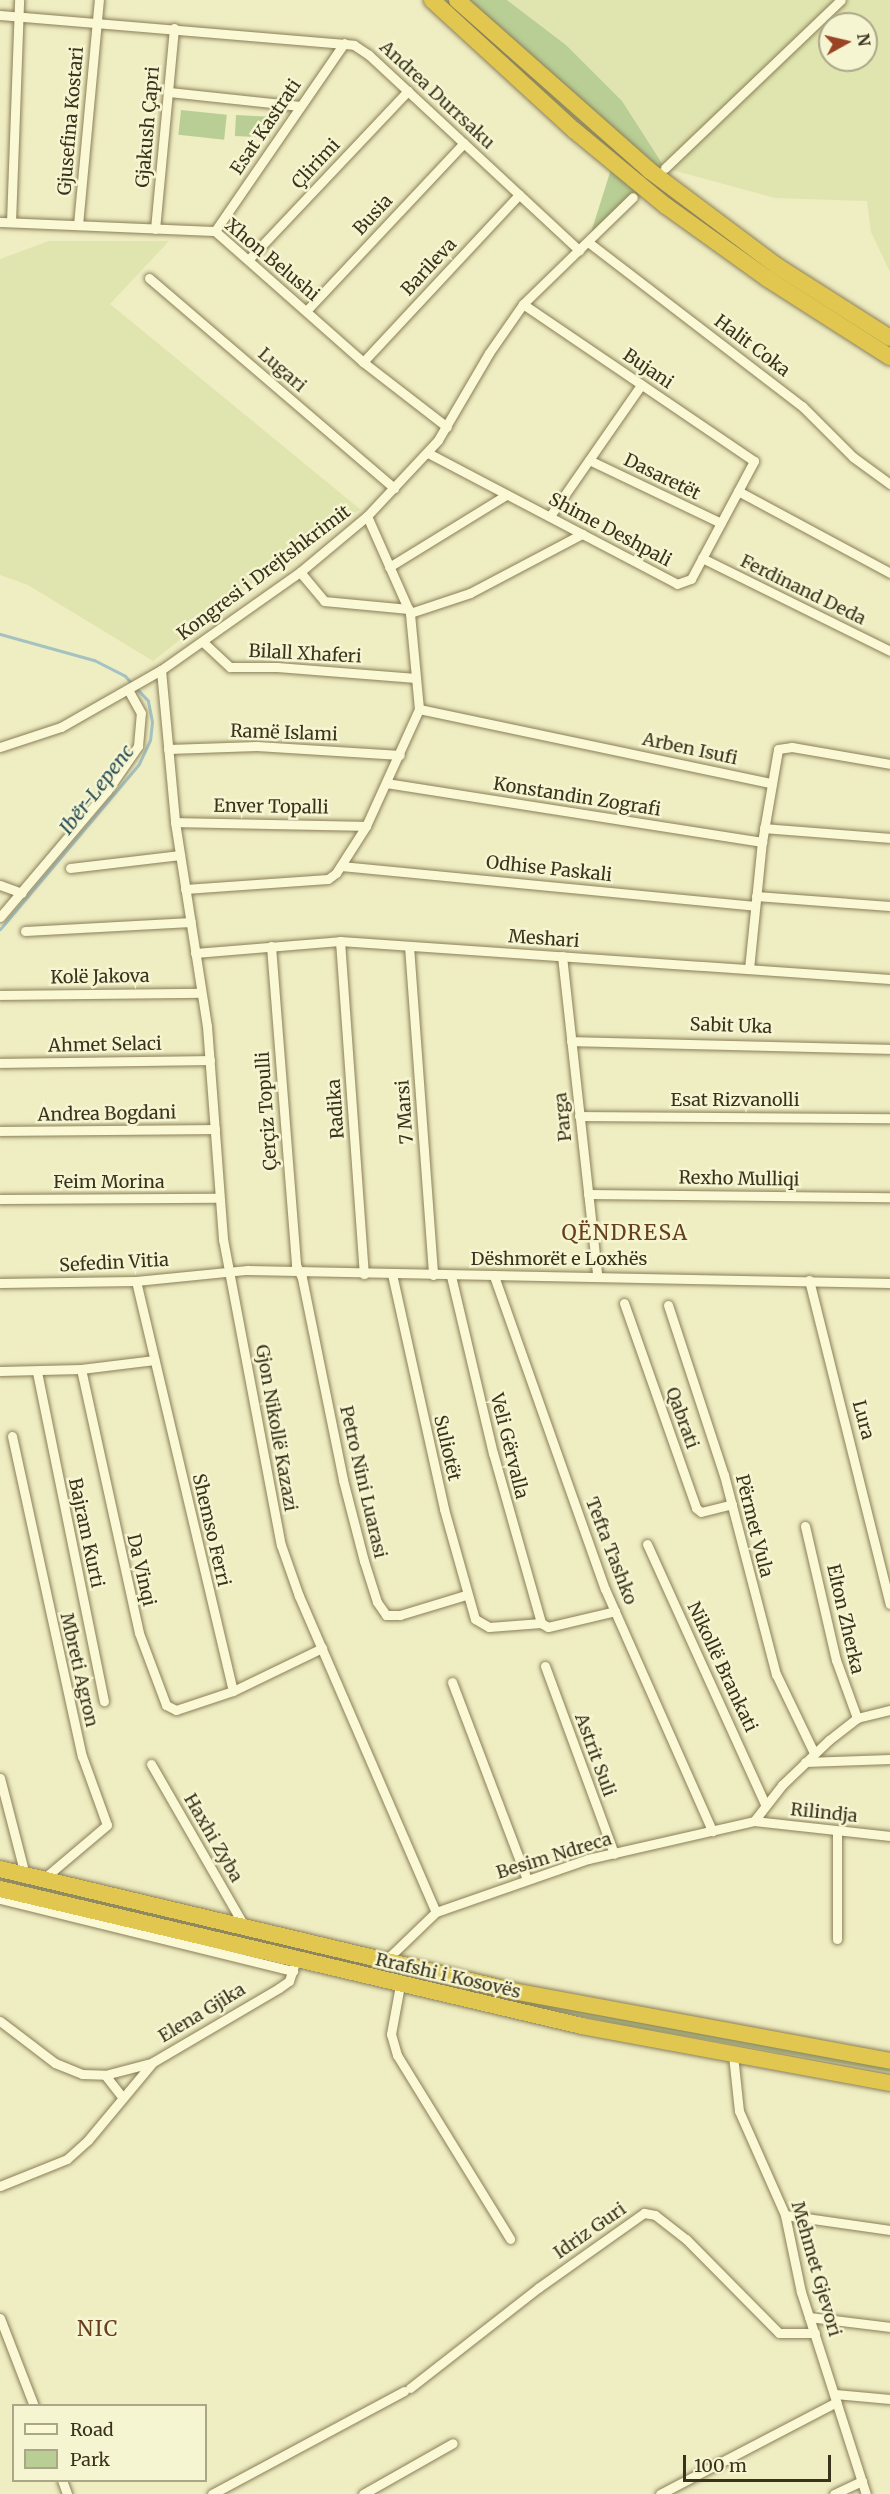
<!DOCTYPE html>
<html>
<head>
<meta charset="utf-8">
<style>
  body { margin:0 }
  #map { position:relative; width:890px; height:2494px; overflow:hidden; background:#efedc2; font-family:Merriweather,serif }
  div>[style] { position:absolute }
  [style*='--x'] { left:calc(var(--x)*1px); top:calc(var(--y)*1px); width:calc(var(--w)*1px); rotate:calc(var(--a)*1deg) }
  .farmland>* { inset:0; background:#e0e5af }
  .green>* { inset:0; background:#b8ce95; transform-origin:0 0 }
  .stream>* { height:3px; margin:-1.5px; padding:0 1.5px; transform-origin:1.5px; border-radius:1.5px; background:#a4c2c1 }
  .roads { filter:drop-shadow(0 0 2px #8a7f58) drop-shadow(0 0 2px #8a7f58) }
  .street>* { height:9px; margin:-4.5px; padding:0 4.5px; transform-origin:4.5px; border-radius:4.5px; background:#faf8d5 }
  .highway>* { height:16px; margin:-8px; padding:0 8px; transform-origin:8px; border-radius:8px; background:#e1c74f }
  span { translate:-50% -50%; white-space:nowrap; text-align:center; line-height:1.15; -webkit-text-stroke:5px #f6f5d1; paint-order:stroke }
  .street-label { font-size:18px; color:#39321d }
  .water-label { font-size:20px; color:#2c5059; font-style:italic }
  .quarter-label { font-size:21px; color:#673f1b; letter-spacing:1.5px }
  .legend { position:absolute; left:12px; top:2404px; width:195px; height:78px; box-sizing:border-box; background:#f6f5d1; border:2px solid #aaa789; margin:0; padding:8px 10px; list-style:none; font-size:18px; color:#39321d }
  .legend li { display:flex; align-items:center; gap:12px; height:30px }
  .legend b { width:30px; border:2px solid #aaa789 }
  .north { position:absolute; left:818px; top:12px; width:60px; height:60px; box-sizing:border-box; background:#f6f5d1; border:2px solid #aaa789; border-radius:50%; rotate:82deg; font-size:16px; font-weight:700; line-height:24px; text-align:center; color:#39321d }
  .north::after { content:''; display:block; margin:auto; width:21px; height:27px; background:#9a4426; clip-path:polygon(50% 0,100% 100%,50% 72%,0 100%) }
  .scale { position:absolute; left:683px; top:2455px; width:148px; height:27px; box-sizing:border-box; border:3px solid #39321d; border-top:0; padding-left:8px; font-size:18px; line-height:21px; white-space:nowrap; color:#39321d; -webkit-text-stroke:4px #f6f5d1; paint-order:stroke }
</style>
</head>
<body>
<div id="map">
  <div class="farmland">
    <div style="clip-path:polygon(evenodd,507px 0,890px 0,890px 272px,871px 232px,867px 201px,775px 198px,665px 168px,566px 45px,507px 0,830px 24px,866px 24px,866px 60px,830px 60px,830px 24px)"></div>
    <div style="clip-path:polygon(49px 241px,169px 241px,110px 304px,361px 510px,331px 521px,153px 661px,28px 585px,0 575px,0 259px)"></div>
  </div>
  <div class="green">
    <div style="clip-path:polygon(432px 0,507px 0,566px 45px,622px 101px,665px 168px,588px 242px,613px 163px)"></div>
    <div style="left:181px;top:110px;width:46px;height:25px;rotate:6deg"></div>
    <div style="left:236px;top:115px;width:35px;height:21px;rotate:3deg"></div>
    <div style="clip-path:polygon(0 1874px,890px 2066px,890px 2072px,624px 2025px,450px 1990px,0 1880px)"></div>
  </div>
  <div class="stream">
    <div style="--x:0;--y:634;--w:98;--a:15.5"></div>
    <div style="--x:94;--y:660;--w:35;--a:27"></div>
    <div style="--x:125;--y:676;--w:34;--a:47"></div>
    <div style="--x:148;--y:701;--w:21;--a:79"></div>
    <div style="--x:152;--y:722;--w:18;--a:96"></div>
    <div style="--x:150;--y:740;--w:26;--a:115"></div>
    <div style="--x:139;--y:764;--w:216;--a:130.1"></div>
  </div>
  <div class="roads">
    <div class="street">
      <div style="--x:0;--y:15;--w:355;--a:4.8"></div>
      <div style="--x:354;--y:45;--w:18;--a:34"></div>
      <div style="--x:369;--y:55;--w:287;--a:42.9"></div>
      <div style="--x:169;--y:92;--w:132;--a:6.1"></div>
      <div style="--x:665;--y:168;--w:243;--a:-43.7"></div>
      <div style="--x:0;--y:222;--w:215;--a:2.4"></div>
      <div style="--x:215;--y:231;--w:198;--a:41.5"></div>
      <div style="--x:363;--y:362;--w:106;--a:37.7"></div>
      <div style="--x:11;--y:222;--w:222;--a:-87.9"></div>
      <div style="--x:78;--y:225;--w:226;--a:-84.7"></div>
      <div style="--x:155;--y:229;--w:202;--a:-84.6"></div>
      <div style="--x:215;--y:231;--w:228;--a:-55.5"></div>
      <div style="--x:588;--y:242;--w:270;--a:37.5"></div>
      <div style="--x:802;--y:406;--w:72;--a:45"></div>
      <div style="--x:853;--y:457;--w:46;--a:36.1"></div>
      <div style="--x:248;--y:260;--w:233;--a:-46.6"></div>
      <div style="--x:149;--y:278;--w:323;--a:40.6"></div>
      <div style="--x:307;--y:310;--w:229;--a:-46.8"></div>
      <div style="--x:363;--y:362;--w:229;--a:-47"></div>
      <div style="--x:428;--y:453;--w:281;--a:27.7"></div>
      <div style="--x:677;--y:584;--w:15;--a:-20"></div>
      <div style="--x:691;--y:579;--w:134;--a:-61.9"></div>
      <div style="--x:754;--y:461;--w:279;--a:-145.8"></div>
      <div style="--x:589;--y:460;--w:146;--a:25.5"></div>
      <div style="--x:738;--y:491;--w:173;--a:28.3"></div>
      <div style="--x:550;--y:516;--w:160;--a:-55.2"></div>
      <div style="--x:702;--y:558;--w:210;--a:26.3"></div>
      <div style="--x:389;--y:567;--w:137;--a:-31.6"></div>
      <div style="--x:300;--y:572;--w:38;--a:50"></div>
      <div style="--x:324;--y:601;--w:85;--a:5.4"></div>
      <div style="--x:410;--y:613;--w:63;--a:-18.4"></div>
      <div style="--x:470;--y:593;--w:127;--a:-27.8"></div>
      <div style="--x:203;--y:642;--w:37;--a:43"></div>
      <div style="--x:230;--y:667;--w:47;--a:0"></div>
      <div style="--x:277;--y:667;--w:139;--a:4.5"></div>
      <div style="--x:161;--y:670;--w:153;--a:84.7"></div>
      <div style="--x:175;--y:822;--w:206;--a:81.1"></div>
      <div style="--x:207;--y:1026;--w:214;--a:85.7"></div>
      <div style="--x:223;--y:1239;--w:311;--a:79.3"></div>
      <div style="--x:281;--y:1545;--w:54;--a:70.6"></div>
      <div style="--x:299;--y:1596;--w:344;--a:66.6"></div>
      <div style="--x:419;--y:709;--w:359;--a:11.9"></div>
      <div style="--x:0;--y:747;--w:64;--a:-18.2"></div>
      <div style="--x:61;--y:727;--w:115;--a:-29.7"></div>
      <div style="--x:161;--y:670;--w:170;--a:-35.2"></div>
      <div style="--x:300;--y:572;--w:87;--a:-39.9"></div>
      <div style="--x:367;--y:516;--w:104;--a:-46.9"></div>
      <div style="--x:438;--y:440;--w:101;--a:-59.6"></div>
      <div style="--x:489;--y:353;--w:60;--a:-55.2"></div>
      <div style="--x:523;--y:304;--w:153;--a:-44.2"></div>
      <div style="--x:168;--y:749;--w:89;--a:-1.9"></div>
      <div style="--x:257;--y:746;--w:143;--a:3.6"></div>
      <div style="--x:386;--y:783;--w:381;--a:8.9"></div>
      <div style="--x:175;--y:822;--w:191;--a:1.2"></div>
      <div style="--x:764;--y:828;--w:126;--a:4.5"></div>
      <div style="--x:341;--y:866;--w:416;--a:5.5"></div>
      <div style="--x:70;--y:868;--w:111;--a:-6.7"></div>
      <div style="--x:0;--y:885;--w:23;--a:20"></div>
      <div style="--x:185;--y:889;--w:143;--a:-4"></div>
      <div style="--x:328;--y:879;--w:10;--a:-37"></div>
      <div style="--x:336;--y:873;--w:56;--a:-57.4"></div>
      <div style="--x:366;--y:826;--w:128;--a:-65.6"></div>
      <div style="--x:419;--y:709;--w:96;--a:-95.4"></div>
      <div style="--x:410;--y:613;--w:106;--a:-113.9"></div>
      <div style="--x:756;--y:896;--w:134;--a:4.3"></div>
      <div style="--x:0;--y:917;--w:165;--a:-49.7"></div>
      <div style="--x:107;--y:791;--w:55;--a:-55.4"></div>
      <div style="--x:138;--y:746;--w:33;--a:-85"></div>
      <div style="--x:141;--y:713;--w:26;--a:-119"></div>
      <div style="--x:25;--y:931;--w:166;--a:-3.1"></div>
      <div style="--x:340;--y:941;--w:334;--a:85.9"></div>
      <div style="--x:271;--y:946;--w:320;--a:85.5"></div>
      <div style="--x:296;--y:1265;--w:14;--a:65"></div>
      <div style="--x:302;--y:1278;--w:206;--a:78.5"></div>
      <div style="--x:343;--y:1480;--w:84;--a:75.5"></div>
      <div style="--x:364;--y:1561;--w:43;--a:72.4"></div>
      <div style="--x:377;--y:1602;--w:16;--a:55"></div>
      <div style="--x:386;--y:1615;--w:14;--a:0"></div>
      <div style="--x:400;--y:1615;--w:69;--a:-16.9"></div>
      <div style="--x:409;--y:946;--w:330;--a:85.8"></div>
      <div style="--x:195;--y:953;--w:145;--a:-4.7"></div>
      <div style="--x:340;--y:941;--w:551;--a:3.95"></div>
      <div style="--x:562;--y:956;--w:320;--a:83.7"></div>
      <div style="--x:749;--y:969;--w:128;--a:-84.2"></div>
      <div style="--x:762;--y:842;--w:94;--a:-80.2"></div>
      <div style="--x:778;--y:749;--w:14;--a:-8"></div>
      <div style="--x:792;--y:747;--w:99;--a:9.8"></div>
      <div style="--x:0;--y:995;--w:201;--a:-0.6"></div>
      <div style="--x:571;--y:1041;--w:319;--a:1.4"></div>
      <div style="--x:0;--y:1063;--w:210;--a:-0.8"></div>
      <div style="--x:579;--y:1116;--w:311;--a:0.4"></div>
      <div style="--x:0;--y:1131;--w:215;--a:-0.5"></div>
      <div style="--x:588;--y:1194;--w:302;--a:0.6"></div>
      <div style="--x:0;--y:1199;--w:219;--a:-0.3"></div>
      <div style="--x:392;--y:1274;--w:241;--a:77.5"></div>
      <div style="--x:444;--y:1509;--w:114;--a:74.3"></div>
      <div style="--x:475;--y:1619;--w:16;--a:30"></div>
      <div style="--x:489;--y:1627;--w:52;--a:-4.4"></div>
      <div style="--x:541;--y:1623;--w:8;--a:30"></div>
      <div style="--x:548;--y:1627;--w:69;--a:-13.4"></div>
      <div style="--x:451;--y:1276;--w:182;--a:76.7"></div>
      <div style="--x:493;--y:1453;--w:177;--a:74.2"></div>
      <div style="--x:494;--y:1276;--w:332;--a:70.5"></div>
      <div style="--x:605;--y:1589;--w:265;--a:66.1"></div>
      <div style="--x:809;--y:1280;--w:334;--a:76"></div>
      <div style="--x:136;--y:1281;--w:421;--a:76.7"></div>
      <div style="--x:0;--y:1283;--w:136;--a:-0.8"></div>
      <div style="--x:136;--y:1281;--w:112;--a:-5.7"></div>
      <div style="--x:247;--y:1270;--w:643;--a:1.16"></div>
      <div style="--x:624;--y:1303;--w:217;--a:70.6"></div>
      <div style="--x:696;--y:1508;--w:6;--a:39"></div>
      <div style="--x:701;--y:1512;--w:32;--a:-14"></div>
      <div style="--x:668;--y:1305;--w:179;--a:71.8"></div>
      <div style="--x:724;--y:1475;--w:206;--a:75.4"></div>
      <div style="--x:776;--y:1674;--w:88;--a:64.3"></div>
      <div style="--x:81;--y:1369;--w:270;--a:77.6"></div>
      <div style="--x:139;--y:1633;--w:77;--a:69.4"></div>
      <div style="--x:166;--y:1705;--w:11;--a:27"></div>
      <div style="--x:176;--y:1710;--w:60;--a:-18.4"></div>
      <div style="--x:233;--y:1691;--w:99;--a:-25.8"></div>
      <div style="--x:0;--y:1371;--w:81;--a:-1.4"></div>
      <div style="--x:81;--y:1369;--w:74;--a:-7"></div>
      <div style="--x:37;--y:1372;--w:336;--a:78.5"></div>
      <div style="--x:12;--y:1436;--w:328;--a:77.7"></div>
      <div style="--x:82;--y:1756;--w:73;--a:70.1"></div>
      <div style="--x:107;--y:1825;--w:85;--a:139.8"></div>
      <div style="--x:805;--y:1526;--w:138;--a:77"></div>
      <div style="--x:836;--y:1660;--w:62;--a:70.1"></div>
      <div style="--x:647;--y:1544;--w:286;--a:65.6"></div>
      <div style="--x:545;--y:1666;--w:200;--a:69.8"></div>
      <div style="--x:452;--y:1682;--w:211;--a:69.2"></div>
      <div style="--x:805;--y:1762;--w:85;--a:-2"></div>
      <div style="--x:151;--y:1764;--w:187;--a:60.1"></div>
      <div style="--x:0;--y:1778;--w:100;--a:75.5"></div>
      <div style="--x:754;--y:1821;--w:46;--a:-52.1"></div>
      <div style="--x:782;--y:1785;--w:65;--a:-43.8"></div>
      <div style="--x:829;--y:1740;--w:36;--a:-38"></div>
      <div style="--x:857;--y:1718;--w:34;--a:-14"></div>
      <div style="--x:0;--y:1899;--w:302;--a:13.8"></div>
      <div style="--x:837;--y:1939;--w:108;--a:-90"></div>
      <div style="--x:384;--y:1962;--w:72;--a:-43.9"></div>
      <div style="--x:436;--y:1912;--w:161;--a:-19.2"></div>
      <div style="--x:588;--y:1859;--w:170;--a:-12.9"></div>
      <div style="--x:754;--y:1821;--w:137;--a:6.3"></div>
      <div style="--x:400;--y:1985;--w:50;--a:100.4"></div>
      <div style="--x:391;--y:2034;--w:22;--a:74"></div>
      <div style="--x:397;--y:2055;--w:216;--a:58.4"></div>
      <div style="--x:0;--y:2021;--w:69;--a:37.4"></div>
      <div style="--x:55;--y:2063;--w:29;--a:22"></div>
      <div style="--x:82;--y:2074;--w:23;--a:2"></div>
      <div style="--x:105;--y:2075;--w:48;--a:-14.6"></div>
      <div style="--x:733;--y:2055;--w:56;--a:83.9"></div>
      <div style="--x:739;--y:2111;--w:114;--a:66.1"></div>
      <div style="--x:785;--y:2215;--w:79;--a:78.3"></div>
      <div style="--x:801;--y:2292;--w:212;--a:72.2"></div>
      <div style="--x:105;--y:2075;--w:28;--a:52"></div>
      <div style="--x:0;--y:2186;--w:72;--a:-21.9"></div>
      <div style="--x:67;--y:2159;--w:28;--a:-42"></div>
      <div style="--x:88;--y:2140;--w:102;--a:-50.2"></div>
      <div style="--x:153;--y:2062;--w:146;--a:-30.4"></div>
      <div style="--x:279;--y:1988;--w:12;--a:-35"></div>
      <div style="--x:289;--y:1981;--w:23;--a:-72"></div>
      <div style="--x:785;--y:2215;--w:106;--a:8.1"></div>
      <div style="--x:809;--y:2317;--w:82;--a:7"></div>
      <div style="--x:0;--y:2318;--w:94;--a:68.9"></div>
      <div style="--x:410;--y:2388;--w:162;--a:-38"></div>
      <div style="--x:538;--y:2288;--w:130;--a:-35.3"></div>
      <div style="--x:644;--y:2213;--w:11;--a:10"></div>
      <div style="--x:655;--y:2215;--w:39;--a:38"></div>
      <div style="--x:686;--y:2239;--w:132;--a:45.3"></div>
      <div style="--x:779;--y:2333;--w:36;--a:0"></div>
      <div style="--x:835;--y:2394;--w:55;--a:5.2"></div>
      <div style="--x:62;--y:2480;--w:15;--a:70"></div>
      <div style="--x:212;--y:2494;--w:218;--a:-28.2"></div>
      <div style="--x:363;--y:2494;--w:103;--a:-29.5"></div>
      <div style="--x:660;--y:2494;--w:199;--a:-27.5"></div>
      <div style="--x:834;--y:2494;--w:31;--a:-25"></div>
    </div>
    <div class="highway">
      <div style="--x:432;--y:0;--w:193;--a:42.5"></div>
      <div style="--x:574;--y:130;--w:119;--a:39.6"></div>
      <div style="--x:666;--y:206;--w:125;--a:35.6"></div>
      <div style="--x:768;--y:279;--w:145;--a:32.6"></div>
      <div style="--x:457;--y:0;--w:258;--a:41.5"></div>
      <div style="--x:650;--y:171;--w:159;--a:36.8"></div>
      <div style="--x:777;--y:266;--w:134;--a:32.5"></div>
      <div style="--x:0;--y:1869;--w:527;--a:13.38"></div>
      <div style="--x:513;--y:1991;--w:383;--a:10.5"></div>
      <div style="--x:0;--y:1889;--w:598;--a:13.25"></div>
      <div style="--x:582;--y:2026;--w:313;--a:10.5"></div>
    </div>
  </div>
  <div class="street-label">
    <span style="left:437px;top:95px;rotate:43deg">Andrea Durrsaku</span>
    <span style="left:71px;top:121px;rotate:-85deg">Gjusefina Kostari</span>
    <span style="left:148px;top:127px;rotate:-85deg">Gjakush Çapri</span>
    <span style="left:266px;top:127px;rotate:-56deg">Esat Kastrati</span>
    <span style="left:316px;top:164px;rotate:-47deg">Çlirimi</span>
    <span style="left:373px;top:215px;rotate:-47deg">Busia</span>
    <span style="left:272px;top:260px;rotate:40deg">Xhon Belushi</span>
    <span style="left:429px;top:267px;rotate:-47deg">Barileva</span>
    <span style="left:752px;top:346px;rotate:37deg">Halit Coka</span>
    <span style="left:648px;top:369px;rotate:34deg">Bujani</span>
    <span style="left:282px;top:370px;rotate:41deg">Lugari</span>
    <span style="left:662px;top:477px;rotate:26deg">Dasaretët</span>
    <span style="left:610px;top:530px;rotate:28deg">Shime Deshpali</span>
    <span style="left:264px;top:573px;rotate:-37deg">Kongresi i Drejtshkrimit</span>
    <span style="left:803px;top:590px;rotate:26deg">Ferdinand Deda</span>
    <span style="left:305px;top:654px;rotate:3deg">Bilall Xhaferi</span>
    <span style="left:284px;top:733px;rotate:2deg">Ramë Islami</span>
    <span style="left:690px;top:749px;rotate:12deg">Arben Isufi</span>
    <span style="left:577px;top:797px;rotate:9deg">Konstandin Zografi</span>
    <span style="left:271px;top:807px;rotate:1deg">Enver Topalli</span>
    <span style="left:549px;top:869px;rotate:6deg">Odhise Paskali</span>
    <span style="left:544px;top:939px;rotate:4deg">Meshari</span>
    <span style="left:100px;top:977px;rotate:-1deg">Kolë Jakova</span>
    <span style="left:731px;top:1026px;rotate:2deg">Sabit Uka</span>
    <span style="left:105px;top:1045px;rotate:-1deg">Ahmet Selaci</span>
    <span style="left:735px;top:1100px">Esat Rizvanolli</span>
    <span style="left:336px;top:1109px;rotate:-94deg">Radika</span>
    <span style="left:267px;top:1111px;rotate:-94deg">Çerçiz Topulli</span>
    <span style="left:405px;top:1112px;rotate:-94deg">7 Marsi</span>
    <span style="left:107px;top:1114px;rotate:-1deg">Andrea Bogdani</span>
    <span style="left:563px;top:1117px;rotate:-96deg">Parga</span>
    <span style="left:739px;top:1179px;rotate:1deg">Rexho Mulliqi</span>
    <span style="left:109px;top:1182px">Feim Morina</span>
    <span style="left:559px;top:1259px">Dëshmorët e Loxhës</span>
    <span style="left:114px;top:1263px;rotate:-3deg">Sefedin Vitia</span>
    <span style="left:682px;top:1418px;rotate:70deg">Qabrati</span>
    <span style="left:863px;top:1420px;rotate:75deg">Lura</span>
    <span style="left:276px;top:1428px;rotate:80deg">Gjon Nikollë Kazazi</span>
    <span style="left:509px;top:1446px;rotate:76deg">Veli Gërvalla</span>
    <span style="left:447px;top:1448px;rotate:77deg">Suliotët</span>
    <span style="left:363px;top:1482px;rotate:77deg">Petro Nini Luarasi</span>
    <span style="left:754px;top:1526px;rotate:76deg">Përmet Vula</span>
    <span style="left:211px;top:1530px;rotate:77deg">Shemso Ferri</span>
    <span style="left:86px;top:1533px;rotate:78deg">Bajram Kurti</span>
    <span style="left:611px;top:1551px;rotate:69deg">Tefta Tashko</span>
    <span style="left:141px;top:1570px;rotate:77deg">Da Vinqi</span>
    <span style="left:845px;top:1619px;rotate:77deg">Elton Zherka</span>
    <span style="left:722px;top:1667px;rotate:65deg">Nikollë Brankati</span>
    <span style="left:79px;top:1670px;rotate:77deg">Mbreti Agron</span>
    <span style="left:595px;top:1755px;rotate:70deg">Astrit Suli</span>
    <span style="left:824px;top:1813px;rotate:6deg">Rilindja</span>
    <span style="left:213px;top:1838px;rotate:60deg">Haxhi Zyba</span>
    <span style="left:554px;top:1856px;rotate:-17deg">Besim Ndreca</span>
    <span style="left:448px;top:1976px;rotate:13deg">Rrafshi i Kosovës</span>
    <span style="left:202px;top:2013px;rotate:-31deg">Elena Gjika</span>
    <span style="left:590px;top:2231px;rotate:-35deg">Idriz Guri</span>
    <span style="left:816px;top:2269px;rotate:74deg">Mehmet Gjevori</span>
  </div>
  <div class="water-label">
    <span style="left:96px;top:789px;rotate:-52deg">Ibër-Lepenc</span>
  </div>
  <div class="quarter-label">
    <span style="left:625px;top:1233px">QËNDRESA</span>
    <span style="left:98px;top:2329px">NIC</span>
  </div>
  <ul class="legend">
  <li><b style="height:8px;background:#faf8d5"></b>Road</li>
  <li><b style="height:16px;background:#b8ce95"></b>Park</li>
  </ul>
  <div class="north">N</div>
  <div class="scale">100 m</div>
</div>
</body>
</html>
